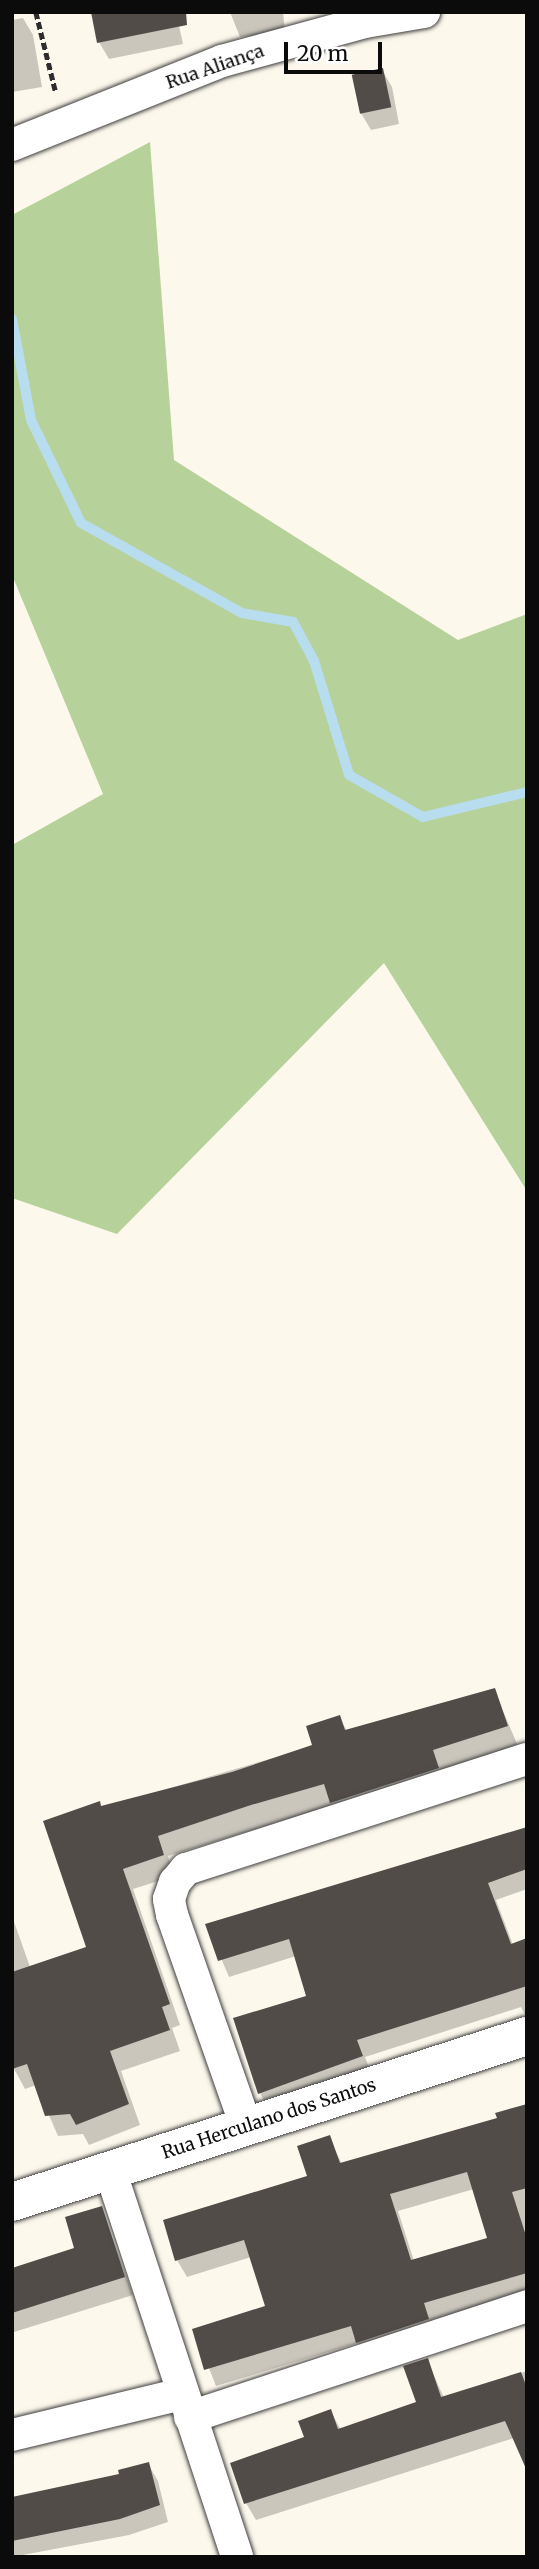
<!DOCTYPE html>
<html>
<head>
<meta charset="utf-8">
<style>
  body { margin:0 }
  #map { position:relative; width:539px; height:2569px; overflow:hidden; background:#fdf8ec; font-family:Merriweather,serif }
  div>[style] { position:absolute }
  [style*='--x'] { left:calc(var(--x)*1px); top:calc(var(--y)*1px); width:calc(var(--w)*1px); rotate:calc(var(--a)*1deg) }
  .forest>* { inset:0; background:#b7d19b }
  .shadow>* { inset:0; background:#0003 }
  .stream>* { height:10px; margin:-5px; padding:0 5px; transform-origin:5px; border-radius:5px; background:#b7ddee }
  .building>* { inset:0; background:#524c49; transform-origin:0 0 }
  .path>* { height:4.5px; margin-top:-2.25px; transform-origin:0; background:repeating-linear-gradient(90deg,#2d2d2d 0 7px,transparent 0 10.5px) }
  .roads { filter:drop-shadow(0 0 2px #3e3e3e) drop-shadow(0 0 2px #3e3e3e) }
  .minor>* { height:32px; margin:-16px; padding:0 16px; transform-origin:16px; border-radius:16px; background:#fff }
  .tertiary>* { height:38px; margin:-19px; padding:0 19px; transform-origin:19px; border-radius:19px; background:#fff }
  span { translate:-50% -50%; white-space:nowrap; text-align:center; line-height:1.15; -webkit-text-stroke:7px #fff; paint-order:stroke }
  .street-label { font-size:18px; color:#0b0b0b }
  .frame { position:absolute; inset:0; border:14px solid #0b0b0b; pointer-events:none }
  .scale { position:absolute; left:284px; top:42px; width:98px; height:32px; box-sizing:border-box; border:4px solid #0b0b0b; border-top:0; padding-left:9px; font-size:21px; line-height:24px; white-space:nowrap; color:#0b0b0b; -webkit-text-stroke:5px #fff; paint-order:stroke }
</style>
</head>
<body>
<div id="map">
  <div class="forest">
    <div style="clip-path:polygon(150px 142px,174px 460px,458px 640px,527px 614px,527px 1191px,384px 963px,117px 1234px,12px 1198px,12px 845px,103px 794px,12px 575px,12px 215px)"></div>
  </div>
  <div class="shadow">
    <div style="clip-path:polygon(176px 12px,183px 44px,109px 59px,99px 42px)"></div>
    <div style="clip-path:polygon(230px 12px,283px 12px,285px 33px,240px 37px)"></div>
    <div style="clip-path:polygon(23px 18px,33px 35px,42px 87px,12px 92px,12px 20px)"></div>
    <div style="clip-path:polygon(382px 70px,392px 87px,399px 124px,371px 130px,361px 113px)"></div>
    <div style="clip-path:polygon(494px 1690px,518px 1746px,343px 1823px,333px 1805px,168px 1856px,174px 1876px,133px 1889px,180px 2025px,172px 2028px,180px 2051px,121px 2071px,140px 2125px,89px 2145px,83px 2134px,58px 2136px,36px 2085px,25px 2089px,12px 2065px,12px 1916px,30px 1967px,88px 1948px,102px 1808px,314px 1746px,339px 1717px,347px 1731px)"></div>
    <div style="clip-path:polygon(527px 1828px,527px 1889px,496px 1900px,513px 1945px,527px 1941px,527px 2019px,521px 2007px,365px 2057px,371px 2073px,269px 2110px,260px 2093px,308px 1997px,296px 1956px,229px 1977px,207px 1925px)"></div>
    <div style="clip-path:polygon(evenodd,527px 2105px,527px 2291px,432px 2320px,437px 2336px,367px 2359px,358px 2343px,216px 2386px,194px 2330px,268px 2307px,251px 2257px,187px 2277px,177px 2260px,309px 2177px,329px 2138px,342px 2164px,499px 2119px,527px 2105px,474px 2189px,490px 2239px,414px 2261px,398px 2211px,474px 2189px)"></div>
    <div style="clip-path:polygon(102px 2208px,133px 2295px,14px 2332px,12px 2341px,12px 2270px,76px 2249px)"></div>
    <div style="clip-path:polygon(427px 2360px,444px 2398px,527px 2371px,527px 2460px,514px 2438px,256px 2520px,246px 2503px,331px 2412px,341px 2430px,418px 2403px)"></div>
    <div style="clip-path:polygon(148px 2464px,158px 2481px,168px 2522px,129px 2535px,12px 2557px,12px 2498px,122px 2475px)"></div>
  </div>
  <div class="stream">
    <div style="--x:12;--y:319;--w:103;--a:79.3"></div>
    <div style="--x:31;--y:420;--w:114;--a:64.1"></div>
    <div style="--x:81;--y:523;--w:184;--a:29.2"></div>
    <div style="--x:242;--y:613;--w:52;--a:10"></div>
    <div style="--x:293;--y:622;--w:44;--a:61.7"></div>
    <div style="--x:314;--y:661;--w:119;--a:72.9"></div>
    <div style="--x:349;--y:775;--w:85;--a:29.6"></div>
    <div style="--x:423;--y:817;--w:107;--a:-13.5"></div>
  </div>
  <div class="building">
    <div style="clip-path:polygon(91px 12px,186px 12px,187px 25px,97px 43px)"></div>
    <div style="left:383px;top:68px;width:40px;height:32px;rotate:78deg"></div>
    <div style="clip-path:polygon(495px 1688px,508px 1726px,433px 1750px,439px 1768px,330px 1803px,324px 1784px,251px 1805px,158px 1836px,164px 1855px,123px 1869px,170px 2004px,162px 2007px,170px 2030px,110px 2051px,129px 2104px,76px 2125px,70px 2114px,45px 2116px,27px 2064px,12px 2069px,12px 1972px,86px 1947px,43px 1821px,100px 1801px,101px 1806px,232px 1772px,312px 1745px,306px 1726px,340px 1715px,345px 1730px)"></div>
    <div style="clip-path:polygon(527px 1827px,527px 1869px,488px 1883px,511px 1944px,527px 1938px,527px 1986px,357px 2040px,363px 2056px,258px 2094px,233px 2018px,306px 1996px,289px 1939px,218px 1961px,205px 1924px)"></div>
    <div style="clip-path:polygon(evenodd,527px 2104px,527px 2188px,512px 2192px,527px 2239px,527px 2273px,424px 2303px,429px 2319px,356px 2343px,351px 2326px,204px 2370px,192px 2329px,265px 2306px,244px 2240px,175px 2261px,163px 2220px,307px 2176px,297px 2146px,330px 2135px,340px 2163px,497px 2118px,495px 2113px,527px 2104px,467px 2172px,487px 2238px,411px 2260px,390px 2194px,467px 2172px)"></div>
    <div style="clip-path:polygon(102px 2206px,125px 2277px,12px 2313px,12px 2268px,74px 2248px,65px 2217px)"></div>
    <div style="clip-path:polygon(428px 2358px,441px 2397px,521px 2372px,527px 2388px,527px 2471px,505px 2421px,244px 2504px,230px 2463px,304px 2437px,298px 2421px,331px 2409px,338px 2429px,416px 2402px,403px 2366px)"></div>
    <div style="clip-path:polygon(149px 2462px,160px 2505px,120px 2519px,12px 2541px,12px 2497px,119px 2474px,118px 2470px)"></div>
  </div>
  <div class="path">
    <div style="--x:36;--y:12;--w:83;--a:76.1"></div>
  </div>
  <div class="roads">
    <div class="minor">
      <div style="--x:12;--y:145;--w:226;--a:-21.8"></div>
      <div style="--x:222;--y:61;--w:148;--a:-15.3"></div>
      <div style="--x:365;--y:22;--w:60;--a:-9.6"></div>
      <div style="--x:246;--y:2126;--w:224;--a:-109.3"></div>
      <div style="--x:172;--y:1915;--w:16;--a:-101"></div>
      <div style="--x:169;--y:1899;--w:18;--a:-71"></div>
      <div style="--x:175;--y:1882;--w:17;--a:-50"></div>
      <div style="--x:186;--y:1869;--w:358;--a:-17.9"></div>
      <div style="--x:110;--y:2170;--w:407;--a:71.8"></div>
      <div style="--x:190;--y:2417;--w:355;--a:-18.2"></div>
      <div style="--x:12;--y:2435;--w:175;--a:-13.6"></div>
    </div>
    <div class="tertiary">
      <div style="--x:12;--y:2202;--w:541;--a:-17.87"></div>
    </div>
  </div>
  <div class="street-label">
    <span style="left:215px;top:67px;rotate:-19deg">Rua Aliança</span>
    <span style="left:269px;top:2119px;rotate:-18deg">Rua Herculano dos Santos</span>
  </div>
  <div class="frame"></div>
  <div class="scale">20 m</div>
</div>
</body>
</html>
